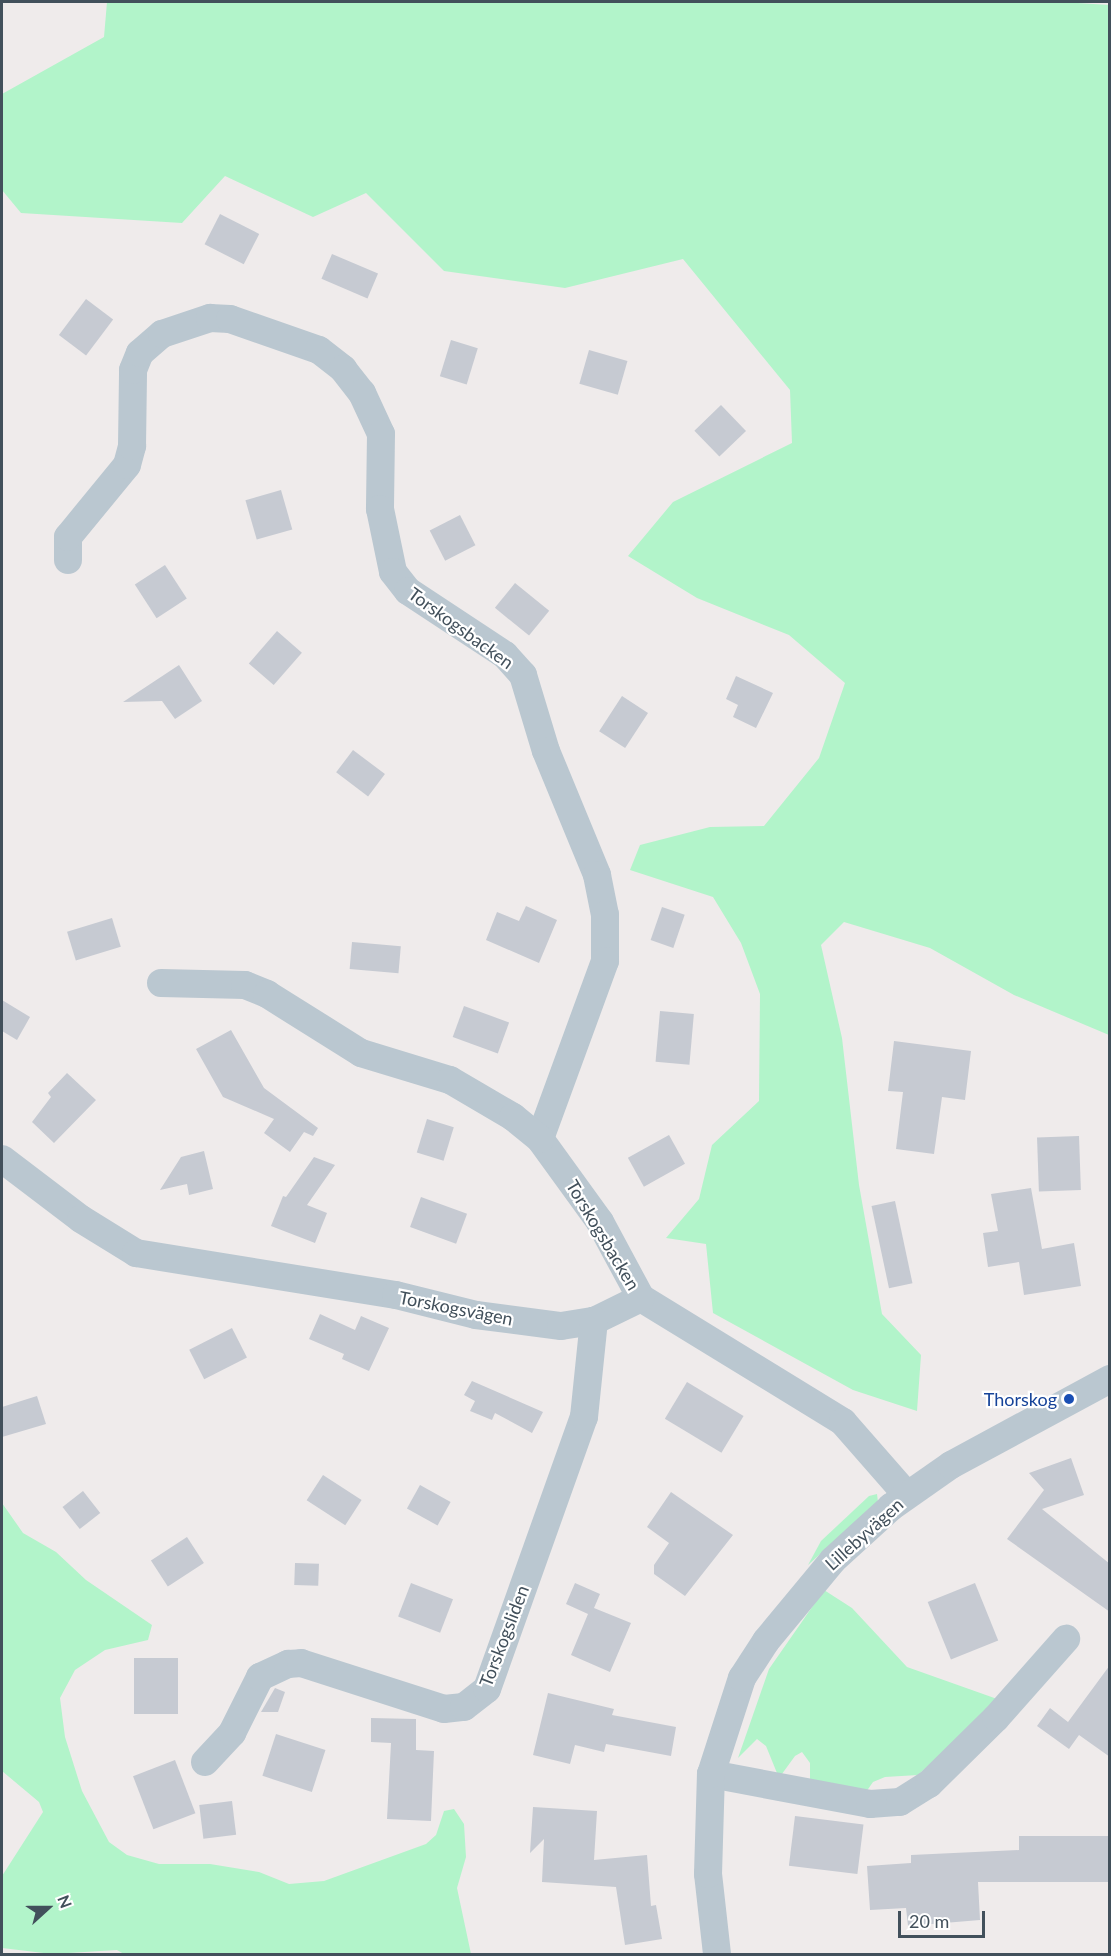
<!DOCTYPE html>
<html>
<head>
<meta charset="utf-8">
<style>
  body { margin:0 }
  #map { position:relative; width:1111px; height:1956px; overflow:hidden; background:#efebeb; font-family:Lato,sans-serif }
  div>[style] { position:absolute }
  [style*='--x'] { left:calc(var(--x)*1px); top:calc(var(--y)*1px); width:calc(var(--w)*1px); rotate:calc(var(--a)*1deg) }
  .green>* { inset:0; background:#b2f4ca }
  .building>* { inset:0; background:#c6cad2; transform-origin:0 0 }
  .street>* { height:28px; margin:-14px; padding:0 14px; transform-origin:14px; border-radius:14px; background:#bac7d0 }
  .dots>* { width:16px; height:16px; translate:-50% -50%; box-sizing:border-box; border:3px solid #fff; border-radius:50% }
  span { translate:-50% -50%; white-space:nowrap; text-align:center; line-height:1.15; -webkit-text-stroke:4.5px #fff; paint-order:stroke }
  .street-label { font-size:18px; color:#42505b }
  .transit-label { font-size:18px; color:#164399 }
  .right { translate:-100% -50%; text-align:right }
  .frame { position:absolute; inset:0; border:3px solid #42505b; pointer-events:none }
  .north { position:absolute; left:18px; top:1878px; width:60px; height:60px; -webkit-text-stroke:4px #fff; paint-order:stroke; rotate:69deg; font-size:16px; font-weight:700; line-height:24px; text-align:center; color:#42505b }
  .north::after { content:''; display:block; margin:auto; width:21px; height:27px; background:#42505b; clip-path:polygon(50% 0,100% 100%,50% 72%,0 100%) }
  .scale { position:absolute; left:898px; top:1911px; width:87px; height:27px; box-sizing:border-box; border:3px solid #42505b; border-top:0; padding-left:8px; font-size:18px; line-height:21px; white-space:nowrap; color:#42505b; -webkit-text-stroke:4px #fff; paint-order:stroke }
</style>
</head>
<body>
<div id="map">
  <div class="green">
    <div style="clip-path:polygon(107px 2px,1062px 2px,1109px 5px,1109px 1035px,1014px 995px,930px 948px,844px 922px,821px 945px,842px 1038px,859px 1185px,882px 1314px,921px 1355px,917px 1411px,853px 1390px,713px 1313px,706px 1244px,666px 1238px,699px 1199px,712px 1145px,759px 1101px,760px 994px,741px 943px,713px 897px,630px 870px,640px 845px,710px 827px,764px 826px,819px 758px,845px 683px,789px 635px,697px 598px,628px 556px,673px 502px,792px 443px,790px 390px,683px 259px,565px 288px,444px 271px,366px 193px,313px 217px,225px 176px,182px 223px,21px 213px,2px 190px,2px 94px,104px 37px)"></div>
    <div style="clip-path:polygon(877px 1494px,878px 1502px,808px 1565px,821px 1541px,869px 1496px)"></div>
    <div style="clip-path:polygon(2px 1503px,23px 1533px,56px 1552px,86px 1580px,152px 1625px,148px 1640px,105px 1650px,75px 1670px,60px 1698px,65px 1737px,82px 1791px,109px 1842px,127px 1855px,159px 1864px,210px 1864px,259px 1872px,289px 1884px,324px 1881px,426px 1844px,436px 1835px,444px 1811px,454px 1809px,464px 1824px,466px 1857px,457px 1888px,471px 1954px,124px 1954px,117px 1950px,52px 1954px,2px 1948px,2px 1876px,43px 1812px,39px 1802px,2px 1771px)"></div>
    <div style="clip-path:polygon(824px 1590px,852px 1608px,907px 1667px,1000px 1700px,918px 1775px,885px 1777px,873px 1782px,866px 1792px,810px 1781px,810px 1763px,802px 1752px,795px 1756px,779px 1778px,766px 1746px,757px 1739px,738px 1758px,769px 1669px)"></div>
  </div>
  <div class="building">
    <div style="left:220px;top:214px;width:44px;height:34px;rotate:27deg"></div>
    <div style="left:332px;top:254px;width:50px;height:27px;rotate:23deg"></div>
    <div style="left:86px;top:299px;width:34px;height:45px;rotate:37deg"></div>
    <div style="left:451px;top:340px;width:28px;height:38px;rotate:17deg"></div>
    <div style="left:589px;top:350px;width:40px;height:35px;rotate:16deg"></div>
    <div style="left:721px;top:405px;width:36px;height:37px;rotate:46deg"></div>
    <div style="left:281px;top:490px;width:41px;height:37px;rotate:74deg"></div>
    <div style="left:460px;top:515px;width:34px;height:34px;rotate:63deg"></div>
    <div style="left:165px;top:565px;width:40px;height:36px;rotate:57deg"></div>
    <div style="left:515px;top:583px;width:44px;height:32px;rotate:39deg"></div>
    <div style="left:277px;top:631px;width:33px;height:43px;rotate:41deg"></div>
    <div style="clip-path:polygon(179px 665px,202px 701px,175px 719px,162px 701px,123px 702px)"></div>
    <div style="clip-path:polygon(736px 676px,773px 693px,756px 728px,733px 717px,738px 705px,726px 699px)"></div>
    <div style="left:622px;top:696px;width:31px;height:42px;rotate:33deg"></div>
    <div style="left:353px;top:750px;width:40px;height:28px;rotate:37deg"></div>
    <div style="clip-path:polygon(526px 906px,557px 920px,539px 963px,486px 940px,497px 912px,519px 921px)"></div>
    <div style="left:662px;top:907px;width:24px;height:35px;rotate:19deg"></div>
    <div style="left:112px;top:918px;width:30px;height:47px;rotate:73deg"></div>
    <div style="left:352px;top:942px;width:49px;height:27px;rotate:5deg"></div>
    <div style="clip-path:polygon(2px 1000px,30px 1017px,17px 1040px,2px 1031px)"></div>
    <div style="left:464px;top:1006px;width:48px;height:33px;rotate:20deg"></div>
    <div style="left:660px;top:1011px;width:34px;height:51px;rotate:5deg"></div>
    <div style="clip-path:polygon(231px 1030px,264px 1088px,318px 1128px,313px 1136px,304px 1132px,290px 1152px,264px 1133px,274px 1119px,223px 1097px,196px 1049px)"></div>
    <div style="clip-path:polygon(894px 1041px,971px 1051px,965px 1100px,942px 1097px,934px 1154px,896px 1149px,903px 1092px,888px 1091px)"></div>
    <div style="clip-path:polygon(67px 1073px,96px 1100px,54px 1143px,32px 1122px,51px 1097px,48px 1093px)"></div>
    <div style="left:427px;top:1119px;width:28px;height:35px;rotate:17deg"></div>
    <div style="left:669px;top:1135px;width:33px;height:47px;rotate:61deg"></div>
    <div style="left:1079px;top:1136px;width:54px;height:42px;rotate:88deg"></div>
    <div style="clip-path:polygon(204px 1151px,213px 1189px,189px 1195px,187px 1184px,160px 1190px,181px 1157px)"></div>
    <div style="clip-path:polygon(314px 1157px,335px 1165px,307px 1205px,327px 1213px,315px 1243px,271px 1226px,283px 1196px,286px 1197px)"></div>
    <div style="clip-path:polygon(1031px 1188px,1042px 1249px,1074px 1243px,1081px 1286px,1024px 1295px,1019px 1262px,988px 1267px,983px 1233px,998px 1231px,991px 1194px)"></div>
    <div style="left:421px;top:1197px;width:49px;height:32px;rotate:20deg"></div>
    <div style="left:895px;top:1201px;width:84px;height:24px;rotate:78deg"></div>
    <div style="clip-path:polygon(320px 1314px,355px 1330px,361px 1316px,389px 1328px,369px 1371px,342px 1359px,344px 1354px,309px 1339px)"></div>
    <div style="left:232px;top:1328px;width:33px;height:48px;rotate:63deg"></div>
    <div style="clip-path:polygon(472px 1381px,543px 1412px,532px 1433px,495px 1413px,492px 1420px,470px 1411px,475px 1401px,464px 1395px)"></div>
    <div style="left:687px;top:1382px;width:66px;height:43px;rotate:31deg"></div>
    <div style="clip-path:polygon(37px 1396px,46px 1424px,2px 1437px,2px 1407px)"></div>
    <div style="clip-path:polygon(1071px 1458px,1084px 1495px,1042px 1509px,1110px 1564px,1110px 1612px,1007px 1539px,1044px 1490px,1029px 1473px)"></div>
    <div style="left:323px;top:1475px;width:46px;height:30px;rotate:33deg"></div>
    <div style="left:420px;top:1485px;width:35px;height:27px;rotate:29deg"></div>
    <div style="left:83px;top:1491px;width:28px;height:26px;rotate:52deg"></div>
    <div style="clip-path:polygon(671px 1492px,733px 1535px,685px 1596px,654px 1574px,654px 1565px,669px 1543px,647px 1527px)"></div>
    <div style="left:187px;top:1537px;width:31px;height:43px;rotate:57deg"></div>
    <div style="left:295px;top:1563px;width:24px;height:22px;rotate:2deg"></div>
    <div style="left:411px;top:1583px;width:45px;height:36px;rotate:21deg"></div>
    <div style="clip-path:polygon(575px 1583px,600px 1594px,594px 1608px,631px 1623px,610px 1672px,571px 1655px,588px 1614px,566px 1604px)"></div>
    <div style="left:975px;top:1583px;width:62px;height:51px;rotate:68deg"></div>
    <div style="left:178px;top:1658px;width:56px;height:44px;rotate:90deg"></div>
    <div style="clip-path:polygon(1110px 1665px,1110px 1757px,1079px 1735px,1069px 1749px,1037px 1726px,1050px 1708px,1068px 1722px)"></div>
    <div style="clip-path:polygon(275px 1688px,285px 1692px,278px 1712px,261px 1712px)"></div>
    <div style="clip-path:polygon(548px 1693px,614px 1709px,612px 1715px,676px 1727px,671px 1756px,606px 1744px,604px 1752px,575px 1745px,570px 1764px,533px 1755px)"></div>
    <div style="clip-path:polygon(371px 1718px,416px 1719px,416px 1750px,434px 1751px,431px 1821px,387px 1819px,391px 1743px,371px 1742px)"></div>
    <div style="left:276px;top:1734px;width:52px;height:44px;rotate:18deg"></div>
    <div style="left:175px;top:1760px;width:57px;height:45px;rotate:69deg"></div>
    <div style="left:232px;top:1801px;width:34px;height:33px;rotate:83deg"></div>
    <div style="clip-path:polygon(533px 1807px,597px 1811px,594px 1860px,647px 1855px,651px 1906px,656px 1905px,662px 1939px,625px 1945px,616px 1887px,542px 1882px,544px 1839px,530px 1853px)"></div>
    <div style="left:795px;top:1816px;width:69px;height:50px;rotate:7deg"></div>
    <div style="clip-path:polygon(1019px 1836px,1110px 1836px,1110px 1882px,978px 1882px,980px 1920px,908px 1926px,906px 1908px,870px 1910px,867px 1866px,911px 1863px,911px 1855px,1019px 1850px)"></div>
  </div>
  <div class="street">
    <div style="--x:68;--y:560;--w:23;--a:-90"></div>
    <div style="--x:68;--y:537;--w:93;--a:-50.7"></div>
    <div style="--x:127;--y:465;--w:20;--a:-75"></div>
    <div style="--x:132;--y:446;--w:76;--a:-89.2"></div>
    <div style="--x:133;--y:370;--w:18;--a:-68"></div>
    <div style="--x:140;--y:353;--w:29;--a:-41"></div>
    <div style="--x:162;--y:334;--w:51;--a:-18.4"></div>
    <div style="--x:210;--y:318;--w:20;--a:3"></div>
    <div style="--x:230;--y:319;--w:94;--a:19.2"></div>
    <div style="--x:319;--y:350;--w:31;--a:38"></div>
    <div style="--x:343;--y:369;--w:31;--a:52"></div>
    <div style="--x:362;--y:393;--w:45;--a:65.1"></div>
    <div style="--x:381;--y:434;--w:75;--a:90.8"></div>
    <div style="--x:380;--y:509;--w:64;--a:78.3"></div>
    <div style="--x:393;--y:572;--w:24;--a:52"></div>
    <div style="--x:408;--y:591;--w:116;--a:33.4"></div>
    <div style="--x:505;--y:655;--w:27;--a:48"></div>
    <div style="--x:523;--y:675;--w:79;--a:73.2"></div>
    <div style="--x:546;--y:751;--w:134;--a:67.6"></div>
    <div style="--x:597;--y:875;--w:41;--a:78.7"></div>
    <div style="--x:605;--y:915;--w:46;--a:90"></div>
    <div style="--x:605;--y:961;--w:189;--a:110.1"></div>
    <div style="--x:540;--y:1139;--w:102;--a:54.1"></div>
    <div style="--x:600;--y:1222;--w:86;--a:61.7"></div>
    <div style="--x:641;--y:1298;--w:237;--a:31.5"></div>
    <div style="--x:843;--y:1422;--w:97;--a:48.8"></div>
    <div style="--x:161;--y:983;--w:84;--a:1.4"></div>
    <div style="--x:245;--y:985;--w:24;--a:22"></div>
    <div style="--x:267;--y:994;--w:111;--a:32.1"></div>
    <div style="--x:361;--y:1053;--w:93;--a:16.9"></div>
    <div style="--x:450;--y:1080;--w:73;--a:30.4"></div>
    <div style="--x:513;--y:1117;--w:35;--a:39"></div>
    <div style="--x:2;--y:1159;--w:99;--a:37.2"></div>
    <div style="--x:81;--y:1219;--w:65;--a:31.7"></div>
    <div style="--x:136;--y:1253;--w:263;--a:9.2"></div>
    <div style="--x:396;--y:1295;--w:82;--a:14"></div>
    <div style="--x:476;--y:1315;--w:86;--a:7.4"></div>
    <div style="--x:561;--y:1326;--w:33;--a:-9"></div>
    <div style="--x:594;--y:1321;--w:52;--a:-26.1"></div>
    <div style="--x:205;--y:1762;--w:40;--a:-47"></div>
    <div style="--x:232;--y:1733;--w:63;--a:-63.4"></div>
    <div style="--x:260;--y:1677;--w:31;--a:-25"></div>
    <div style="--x:288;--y:1664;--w:13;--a:-4"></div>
    <div style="--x:301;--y:1663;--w:150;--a:17.8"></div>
    <div style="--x:444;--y:1709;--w:20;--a:-6"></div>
    <div style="--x:464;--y:1707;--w:29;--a:-38"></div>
    <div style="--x:487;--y:1689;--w:289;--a:-70.4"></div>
    <div style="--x:584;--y:1417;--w:97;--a:-84.1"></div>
    <div style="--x:711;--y:1774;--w:162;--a:10.7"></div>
    <div style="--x:870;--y:1804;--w:30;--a:-4"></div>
    <div style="--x:900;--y:1802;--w:34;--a:-32"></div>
    <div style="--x:929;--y:1784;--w:94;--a:-44.6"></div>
    <div style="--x:996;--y:1718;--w:106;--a:-48.5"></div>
    <div style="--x:717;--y:1954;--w:81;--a:-96.4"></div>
    <div style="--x:708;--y:1874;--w:100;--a:-88.3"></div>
    <div style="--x:711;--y:1774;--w:101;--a:-72.1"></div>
    <div style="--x:742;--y:1678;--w:44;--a:-57"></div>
    <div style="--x:766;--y:1641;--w:105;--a:-50.4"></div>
    <div style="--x:833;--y:1560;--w:79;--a:-42.4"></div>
    <div style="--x:891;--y:1507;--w:73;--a:-35"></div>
    <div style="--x:951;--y:1465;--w:181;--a:-28.4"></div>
  </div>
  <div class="dots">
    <div style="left:1069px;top:1399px;background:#1a4fb4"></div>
  </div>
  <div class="street-label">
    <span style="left:461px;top:628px;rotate:36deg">Torskogsbacken</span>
    <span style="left:603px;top:1235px;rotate:59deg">Torskogsbacken</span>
    <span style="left:456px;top:1308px;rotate:11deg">Torskogsvägen</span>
    <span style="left:864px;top:1534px;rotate:-42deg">Lillebyvägen</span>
    <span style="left:504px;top:1636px;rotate:-69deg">Torskogsliden</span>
  </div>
  <div class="transit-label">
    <span class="right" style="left:1057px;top:1399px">Thorskog</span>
  </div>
  <div class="frame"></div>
  <div class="north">N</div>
  <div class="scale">20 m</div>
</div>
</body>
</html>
